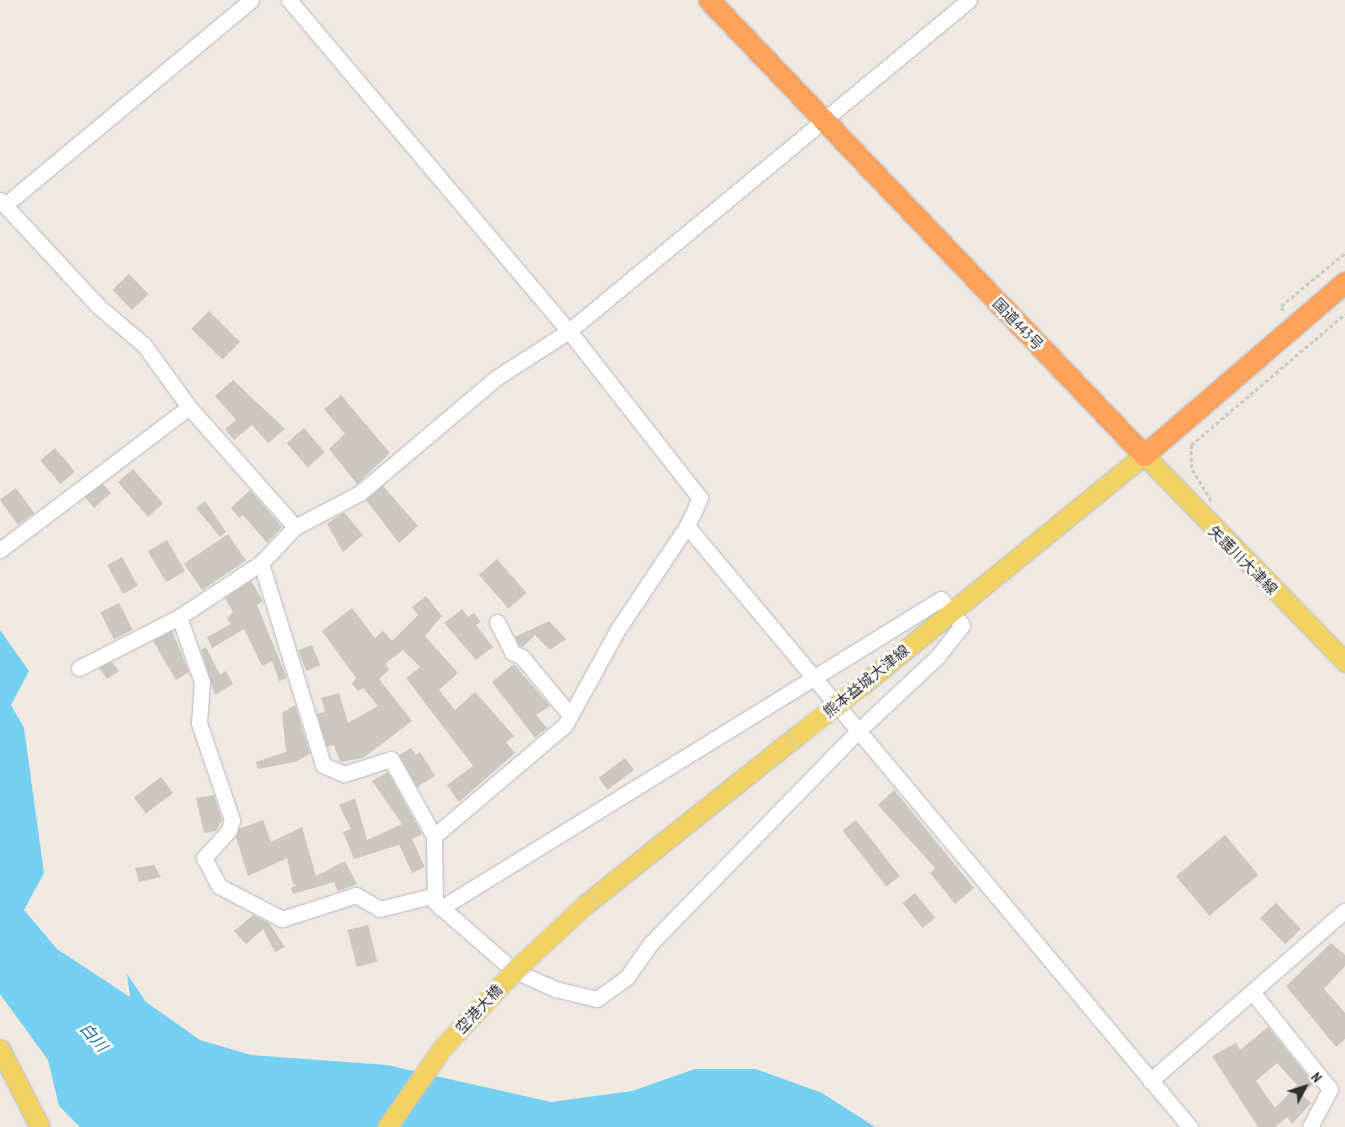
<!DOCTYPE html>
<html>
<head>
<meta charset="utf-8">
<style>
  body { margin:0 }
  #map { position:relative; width:1345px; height:1127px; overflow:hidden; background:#efe9e1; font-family:"PT Sans Narrow","Noto Sans JP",sans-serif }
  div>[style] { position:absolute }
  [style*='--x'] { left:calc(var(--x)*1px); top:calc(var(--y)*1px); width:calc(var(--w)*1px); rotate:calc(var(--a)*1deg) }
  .water>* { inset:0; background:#75cff0 }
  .building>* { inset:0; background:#cbc7bf; transform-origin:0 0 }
  .path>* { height:2.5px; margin-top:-1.25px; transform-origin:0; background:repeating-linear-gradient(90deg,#c9c9c9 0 4px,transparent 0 6.5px) }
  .roads { filter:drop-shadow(0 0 1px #b4b7c1) drop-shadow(0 0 1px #b4b7c1) }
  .minor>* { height:15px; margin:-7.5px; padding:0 7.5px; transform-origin:7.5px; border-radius:7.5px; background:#fff }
  .major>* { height:19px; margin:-9.5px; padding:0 9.5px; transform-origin:9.5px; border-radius:9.5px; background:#f2d163 }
  .highway>* { height:21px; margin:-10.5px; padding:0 10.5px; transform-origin:10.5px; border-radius:10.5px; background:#ffa35c }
  .bridges { filter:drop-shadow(0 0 1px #c9c9c9) drop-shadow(0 0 1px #c9c9c9) }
  .major-bridge>* { height:19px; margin:-9.5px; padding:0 9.5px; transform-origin:9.5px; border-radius:9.5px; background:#f2d163 }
  span { translate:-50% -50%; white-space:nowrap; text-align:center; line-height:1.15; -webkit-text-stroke:5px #fff; paint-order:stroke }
  .street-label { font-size:15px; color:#2e2e2e }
  .water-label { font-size:16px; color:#0d6fa3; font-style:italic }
  .north { position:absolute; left:1280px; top:1062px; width:50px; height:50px; -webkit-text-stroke:4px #fff; paint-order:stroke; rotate:50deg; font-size:14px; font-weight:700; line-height:20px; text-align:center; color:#2e2e2e }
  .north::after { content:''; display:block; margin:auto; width:18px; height:22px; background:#2e2e2e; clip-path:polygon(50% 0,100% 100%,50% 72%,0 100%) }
</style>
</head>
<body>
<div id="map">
  <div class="water">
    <div style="clip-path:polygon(0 630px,29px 671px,11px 705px,24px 728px,44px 873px,24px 910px,57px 949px,130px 997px,127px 974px,146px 1002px,200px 1040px,251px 1055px,387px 1065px,551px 1102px,632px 1091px,695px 1069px,756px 1069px,822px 1093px,875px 1127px,80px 1127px,59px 1106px,48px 1060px,0 994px)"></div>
  </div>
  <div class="building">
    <div style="left:129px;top:274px;width:28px;height:23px;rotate:46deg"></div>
    <div style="left:209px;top:311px;width:44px;height:25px;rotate:45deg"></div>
    <div style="clip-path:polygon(233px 380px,285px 429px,268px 443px,252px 425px,234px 440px,225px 429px,236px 420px,215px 396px)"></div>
    <div style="clip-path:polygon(341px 395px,390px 453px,357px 484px,329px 449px,345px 434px,324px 409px)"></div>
    <div style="left:304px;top:428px;width:32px;height:23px;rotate:49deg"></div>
    <div style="left:55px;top:448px;width:31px;height:19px;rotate:50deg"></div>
    <div style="left:133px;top:469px;width:46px;height:20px;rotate:49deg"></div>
    <div style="clip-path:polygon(103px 484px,111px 493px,94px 508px,85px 497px)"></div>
    <div style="clip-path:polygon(383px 486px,418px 526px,399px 543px,366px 500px)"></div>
    <div style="left:16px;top:488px;width:31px;height:20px;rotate:54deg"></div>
    <div style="clip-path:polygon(250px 490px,282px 527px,267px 543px,243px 515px,239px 518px,231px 508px)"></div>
    <div style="clip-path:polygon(205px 501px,226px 532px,220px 537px,196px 508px)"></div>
    <div style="clip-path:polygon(344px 512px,363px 535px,343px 552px,327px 524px)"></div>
    <div style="left:228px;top:534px;width:32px;height:53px;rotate:56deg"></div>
    <div style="left:167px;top:540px;width:36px;height:22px;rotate:60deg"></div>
    <div style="left:122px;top:557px;width:33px;height:17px;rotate:61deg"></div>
    <div style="left:497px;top:559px;width:45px;height:24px;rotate:49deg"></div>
    <div style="clip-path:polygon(251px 581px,263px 601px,257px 605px,287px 678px,279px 681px,272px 661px,262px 666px,244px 629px,212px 648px,207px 637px,231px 624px,227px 618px,233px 612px,225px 598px)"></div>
    <div style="clip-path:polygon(426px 596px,442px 616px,425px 636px,458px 673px,439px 690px,455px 710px,475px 692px,514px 736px,506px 742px,515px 753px,459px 802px,447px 785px,473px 766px,406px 678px,420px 667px,403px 650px,385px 664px,389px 670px,379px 679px,412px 721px,363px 758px,340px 762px,334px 745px,327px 747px,317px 714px,325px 712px,321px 698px,339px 693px,348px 723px,378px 706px,363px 688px,358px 691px,352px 684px,356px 678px,322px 631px,352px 608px,375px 638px,383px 631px,392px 641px,418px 615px,412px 607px)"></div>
    <div style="left:119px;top:603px;width:30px;height:21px;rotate:63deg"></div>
    <div style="clip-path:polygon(462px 609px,468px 617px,474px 613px,481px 622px,476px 625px,493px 647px,476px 660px,444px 623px)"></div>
    <div style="clip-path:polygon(549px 621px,566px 639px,550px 650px,535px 635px,523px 647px,519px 645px,515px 637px)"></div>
    <div style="clip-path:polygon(172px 631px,189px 672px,176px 680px,153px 641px)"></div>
    <div style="left:312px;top:645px;width:22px;height:15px;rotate:68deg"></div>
    <div style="clip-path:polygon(206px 647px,220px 675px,226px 671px,233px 684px,215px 695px,201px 650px)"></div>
    <div style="clip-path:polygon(112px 662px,119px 671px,107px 679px,99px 668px)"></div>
    <div style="clip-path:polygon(514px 664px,550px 706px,536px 715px,547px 728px,535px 738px,492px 682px)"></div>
    <div style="clip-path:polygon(295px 705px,310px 754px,295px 762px,258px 769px,256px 762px,286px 752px,282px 713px)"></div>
    <div style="clip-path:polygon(411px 748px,416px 755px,420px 752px,435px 776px,417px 787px,399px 755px)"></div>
    <div style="left:625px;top:758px;width:15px;height:33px;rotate:53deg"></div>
    <div style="clip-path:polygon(388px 772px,422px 834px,412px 839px,425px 867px,412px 873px,399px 845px,354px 859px,343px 832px,351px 829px,339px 805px,355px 798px,367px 840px,402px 824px,372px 781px)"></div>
    <div style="left:161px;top:777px;width:20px;height:34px;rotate:53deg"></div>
    <div style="clip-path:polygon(894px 790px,974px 888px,955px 904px,930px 873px,935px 868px,878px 805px)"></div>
    <div style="clip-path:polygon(214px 795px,222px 820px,216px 831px,204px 833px,196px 798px)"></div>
    <div style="clip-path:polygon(263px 820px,271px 842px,302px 827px,316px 876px,345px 861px,357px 884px,338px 891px,334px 882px,293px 894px,291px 888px,297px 885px,293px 884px,287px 858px,248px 876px,236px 837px,239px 829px)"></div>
    <div style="left:856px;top:820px;width:71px;height:17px;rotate:52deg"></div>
    <div style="left:1225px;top:835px;width:52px;height:64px;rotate:50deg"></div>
    <div style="clip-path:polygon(154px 865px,161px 877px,139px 882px,135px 868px)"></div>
    <div style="left:915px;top:893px;width:32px;height:16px;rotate:51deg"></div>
    <div style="left:1276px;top:903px;width:36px;height:22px;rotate:46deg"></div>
    <div style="clip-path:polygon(253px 915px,269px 923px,285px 947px,275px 952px,263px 929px,246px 944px,234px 931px)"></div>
    <div style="left:368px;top:925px;width:38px;height:21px;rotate:76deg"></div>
    <div style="clip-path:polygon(1331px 943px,1345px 955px,1345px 966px,1324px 989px,1345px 1013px,1345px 1039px,1336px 1047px,1286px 986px)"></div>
    <div style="clip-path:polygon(evenodd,1268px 1027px,1314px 1084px,1302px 1094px,1311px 1103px,1292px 1124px,1287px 1117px,1275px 1127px,1258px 1127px,1212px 1056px,1236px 1043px,1240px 1050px,1268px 1027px,1277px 1063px,1297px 1085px,1275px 1108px,1256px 1081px,1277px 1063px)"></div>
  </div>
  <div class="path">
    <div style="--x:1283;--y:311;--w:5;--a:-112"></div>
    <div style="--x:1281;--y:306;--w:83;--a:-39.6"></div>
    <div style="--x:1211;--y:501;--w:39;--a:-121"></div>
    <div style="--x:1191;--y:468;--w:23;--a:-90"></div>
    <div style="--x:1191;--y:445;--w:202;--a:-40.4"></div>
  </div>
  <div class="roads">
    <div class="minor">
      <div style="--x:289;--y:0;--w:434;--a:49.8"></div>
      <div style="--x:569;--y:331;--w:212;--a:51.9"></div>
      <div style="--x:700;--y:498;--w:31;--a:115"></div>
      <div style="--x:687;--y:526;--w:124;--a:123.8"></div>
      <div style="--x:618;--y:629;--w:110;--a:118.9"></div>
      <div style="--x:565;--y:725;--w:172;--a:139.7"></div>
      <div style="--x:434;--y:836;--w:66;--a:89.1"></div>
      <div style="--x:435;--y:902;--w:103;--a:41.1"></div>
      <div style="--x:513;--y:970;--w:46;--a:24.3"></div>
      <div style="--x:555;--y:989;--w:43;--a:13.4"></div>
      <div style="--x:597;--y:999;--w:37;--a:-36"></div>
      <div style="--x:627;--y:977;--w:42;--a:-54.8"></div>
      <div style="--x:651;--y:943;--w:298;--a:-45.7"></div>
      <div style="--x:859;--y:730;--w:108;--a:-43.1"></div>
      <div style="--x:938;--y:656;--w:39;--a:-52"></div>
      <div style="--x:962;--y:625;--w:33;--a:-129"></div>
      <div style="--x:941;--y:599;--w:588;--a:148.28"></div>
      <div style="--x:0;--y:200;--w:144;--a:47.2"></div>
      <div style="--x:98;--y:306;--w:60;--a:40.3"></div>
      <div style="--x:144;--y:345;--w:77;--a:54"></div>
      <div style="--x:189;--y:407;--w:160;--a:48.5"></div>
      <div style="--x:5;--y:205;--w:320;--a:-39.8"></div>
      <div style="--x:687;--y:526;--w:784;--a:50.07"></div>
      <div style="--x:0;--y:550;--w:237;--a:-37.1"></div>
      <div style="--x:261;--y:563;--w:211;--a:72.9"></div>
      <div style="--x:323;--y:765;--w:23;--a:23"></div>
      <div style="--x:344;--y:774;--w:49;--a:-17.7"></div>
      <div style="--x:391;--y:759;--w:88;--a:60.8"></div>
      <div style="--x:497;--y:622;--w:34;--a:63"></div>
      <div style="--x:512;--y:652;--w:11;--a:27"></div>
      <div style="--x:522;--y:657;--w:75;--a:50.4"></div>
      <div style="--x:79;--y:668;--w:112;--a:-27"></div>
      <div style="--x:432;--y:896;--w:54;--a:166"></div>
      <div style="--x:380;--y:909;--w:28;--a:-150"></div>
      <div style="--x:356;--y:895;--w:78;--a:162"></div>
      <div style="--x:282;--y:919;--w:71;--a:-152.4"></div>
      <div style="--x:219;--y:886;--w:32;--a:-118"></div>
      <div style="--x:204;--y:858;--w:38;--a:-48"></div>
      <div style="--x:229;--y:830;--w:10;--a:-73"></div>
      <div style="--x:232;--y:820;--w:102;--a:-108.8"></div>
      <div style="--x:199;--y:723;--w:41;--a:-85.8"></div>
      <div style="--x:202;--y:682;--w:69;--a:-109.5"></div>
      <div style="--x:179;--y:617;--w:98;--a:-33.4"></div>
      <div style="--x:261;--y:563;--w:50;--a:-46.6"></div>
      <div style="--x:295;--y:527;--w:73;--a:-27.6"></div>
      <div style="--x:360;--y:493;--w:178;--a:-40.2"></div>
      <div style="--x:496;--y:378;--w:87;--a:-32.8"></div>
      <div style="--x:569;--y:331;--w:519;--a:-39.61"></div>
      <div style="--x:1253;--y:993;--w:123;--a:51.3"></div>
      <div style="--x:1330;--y:1089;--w:43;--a:117.8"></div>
      <div style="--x:1150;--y:1081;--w:259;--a:-41.2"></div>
    </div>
    <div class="major">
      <div style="--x:862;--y:685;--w:364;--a:-39.2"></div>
      <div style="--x:1144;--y:455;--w:289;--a:45.8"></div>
      <div style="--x:586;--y:904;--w:271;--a:-38.6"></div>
      <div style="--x:0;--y:1049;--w:88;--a:62.9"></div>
    </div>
    <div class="highway">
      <div style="--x:709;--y:0;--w:629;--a:46.29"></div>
      <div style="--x:1144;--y:455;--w:265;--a:-40.7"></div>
    </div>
  </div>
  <div class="bridges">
    <div class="major-bridge">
      <div style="--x:798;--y:735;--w:81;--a:-38"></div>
      <div style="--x:387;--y:1127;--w:98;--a:-55"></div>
      <div style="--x:443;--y:1047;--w:111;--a:-46.8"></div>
      <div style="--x:519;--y:966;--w:91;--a:-42.8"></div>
    </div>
  </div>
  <div class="street-label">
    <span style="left:1018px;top:324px;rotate:46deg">国道443号</span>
    <span style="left:1243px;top:560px;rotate:45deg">矢護川大津線</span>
    <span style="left:866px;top:681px;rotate:-39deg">熊本益城大津線</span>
    <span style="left:479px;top:1009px;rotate:-47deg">空港大橋</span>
  </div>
  <div class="water-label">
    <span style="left:94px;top:1037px;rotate:49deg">白川</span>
  </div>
  <div class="north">N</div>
</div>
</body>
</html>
